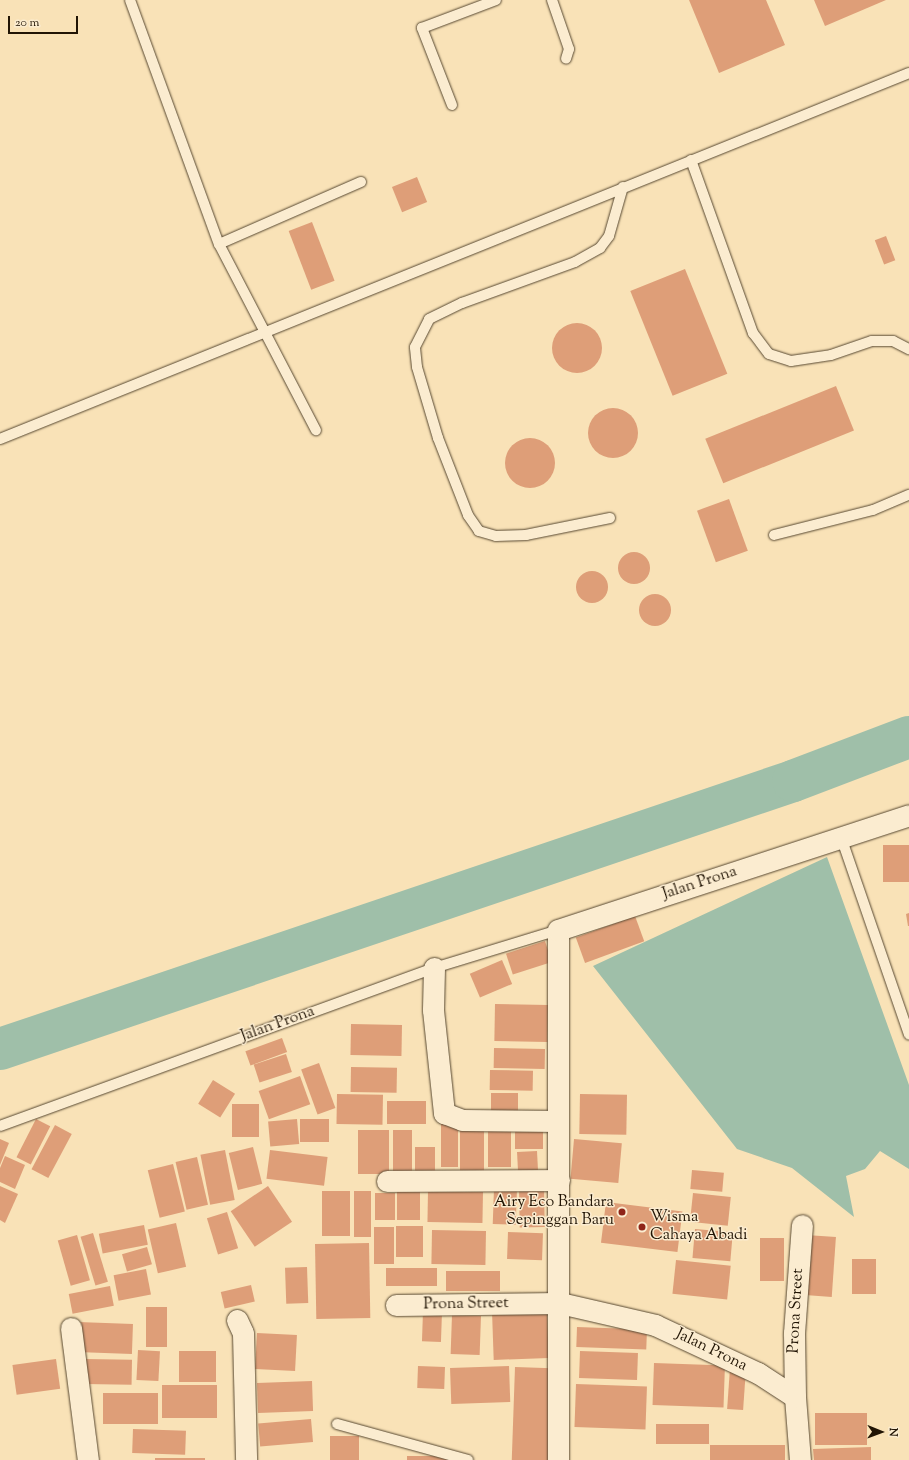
<!DOCTYPE html>
<html>
<head>
<meta charset="utf-8">
<style>
  body { margin:0 }
  #map { position:relative; width:909px; height:1460px; overflow:hidden; background:#f9e2b7; font-family:"Sorts Mill Goudy",serif }
  div>[style] { position:absolute }
  [style*='--x'] { left:calc(var(--x)*1px); top:calc(var(--y)*1px); width:calc(var(--w)*1px); rotate:calc(var(--a)*1deg) }
  .water>* { inset:0; background:#9fbfa9 }
  .river>* { height:42px; margin:-21px; padding:0 21px; transform-origin:21px; border-radius:21px; background:#9fbfa9 }
  .building>* { inset:0; background:#de9e78; transform-origin:0 0 }
  .round { border-radius:50% }
  .roads { filter:drop-shadow(0 0 1px #574831) drop-shadow(0 0 1px #574831) }
  .service>* { height:10px; margin:-5px; padding:0 5px; transform-origin:5px; border-radius:5px; background:#fbecd0 }
  .minor>* { height:21px; margin:-10.5px; padding:0 10.5px; transform-origin:10.5px; border-radius:10.5px; background:#fbecd0 }
  .dots>* { width:11px; height:11px; translate:-50% -50%; box-sizing:border-box; border:2px solid #fbecd0; border-radius:50% }
  span { translate:-50% -50%; white-space:nowrap; text-align:center; line-height:1.15; -webkit-text-stroke:3px #fbecd0; paint-order:stroke }
  .street-label { font-size:16px; color:#211404 }
  .poi-label { font-size:16px; color:#211404 }
  .right { translate:-100% -50%; text-align:right }
  .left { translate:0 -50%; text-align:left }
  .north { position:absolute; left:861px; top:1412px; width:40px; height:40px; -webkit-text-stroke:3px #fbecd0; paint-order:stroke; rotate:91deg; font-size:11px; font-weight:700; line-height:16px; text-align:center; color:#211404 }
  .north::after { content:''; display:block; margin:auto; width:14px; height:18px; background:#211404; clip-path:polygon(50% 0,100% 100%,50% 72%,0 100%) }
  .scale { position:absolute; left:8px; top:16px; width:70px; height:18px; box-sizing:border-box; border:2px solid #211404; border-top:0; padding-left:5px; font-size:12px; line-height:14px; white-space:nowrap; color:#211404; -webkit-text-stroke:3px #fbecd0; paint-order:stroke }
</style>
</head>
<body>
<div id="map">
  <div class="water">
    <div style="clip-path:polygon(827px 857px,909px 1085px,909px 1169px,880px 1151px,865px 1169px,846px 1176px,854px 1217px,792px 1168px,737px 1149px,593px 966px)"></div>
  </div>
  <div class="river">
    <div style="--x:0;--y:1049;--w:837;--a:-18.67"></div>
    <div style="--x:793;--y:781;--w:124;--a:-20.8"></div>
  </div>
  <div class="building">
    <div style="clip-path:polygon(689px 0,766px 0,785px 45px,719px 73px)"></div>
    <div style="clip-path:polygon(814px 0,886px 0,825px 26px)"></div>
    <div style="left:417px;top:177px;width:27px;height:27px;rotate:68deg"></div>
    <div style="left:312px;top:222px;width:63px;height:25px;rotate:69deg"></div>
    <div style="left:886px;top:236px;width:26px;height:12px;rotate:69deg"></div>
    <div style="left:685px;top:269px;width:113px;height:59px;rotate:68deg"></div>
    <div class="round" style="left:552px;top:323px;width:50px;height:50px"></div>
    <div style="left:836px;top:386px;width:48px;height:141px;rotate:68deg"></div>
    <div class="round" style="left:588px;top:408px;width:50px;height:50px"></div>
    <div class="round" style="left:505px;top:438px;width:50px;height:50px"></div>
    <div style="left:729px;top:499px;width:55px;height:34px;rotate:70deg"></div>
    <div class="round" style="left:618px;top:552px;width:32px;height:32px"></div>
    <div class="round" style="left:576px;top:571px;width:32px;height:32px"></div>
    <div class="round" style="left:639px;top:594px;width:32px;height:32px"></div>
    <div style="left:909px;top:845px;width:37px;height:26px;rotate:90deg"></div>
    <div style="clip-path:polygon(909px 913px,909px 926px,908px 926px,906px 914px)"></div>
    <div style="left:635px;top:916px;width:27px;height:63px;rotate:70deg"></div>
    <div style="left:545px;top:941px;width:22px;height:41px;rotate:72deg"></div>
    <div style="left:502px;top:960px;width:26px;height:35px;rotate:67deg"></div>
    <div style="left:495px;top:1004px;width:53px;height:37px;rotate:1deg"></div>
    <div style="left:351px;top:1024px;width:51px;height:31px;rotate:1deg"></div>
    <div style="left:282px;top:1038px;width:15px;height:39px;rotate:70deg"></div>
    <div style="left:494px;top:1048px;width:51px;height:20px;rotate:1deg"></div>
    <div style="left:286px;top:1054px;width:19px;height:34px;rotate:72deg"></div>
    <div style="left:319px;top:1063px;width:48px;height:19px;rotate:70deg"></div>
    <div style="left:351px;top:1067px;width:46px;height:25px;rotate:1deg"></div>
    <div style="left:490px;top:1070px;width:43px;height:20px;rotate:1deg"></div>
    <div style="left:300px;top:1076px;width:30px;height:44px;rotate:70deg"></div>
    <div style="left:213px;top:1080px;width:26px;height:28px;rotate:32deg"></div>
    <div style="left:491px;top:1093px;width:27px;height:22px"></div>
    <div style="left:337px;top:1094px;width:46px;height:30px;rotate:1deg"></div>
    <div style="left:580px;top:1094px;width:47px;height:40px;rotate:1deg"></div>
    <div style="left:387px;top:1101px;width:39px;height:23px"></div>
    <div style="left:232px;top:1104px;width:27px;height:33px"></div>
    <div style="left:36px;top:1119px;width:16px;height:43px;rotate:27deg"></div>
    <div style="left:297px;top:1119px;width:25px;height:29px;rotate:85deg"></div>
    <div style="left:300px;top:1119px;width:29px;height:23px"></div>
    <div style="left:441px;top:1123px;width:17px;height:44px"></div>
    <div style="left:488px;top:1123px;width:23px;height:44px"></div>
    <div style="left:515px;top:1124px;width:28px;height:25px"></div>
    <div style="left:55px;top:1125px;width:19px;height:50px;rotate:28deg"></div>
    <div style="left:460px;top:1128px;width:24px;height:43px"></div>
    <div style="left:358px;top:1130px;width:31px;height:44px"></div>
    <div style="left:393px;top:1130px;width:19px;height:44px"></div>
    <div style="clip-path:polygon(0 1139px,9px 1143px,0 1165px)"></div>
    <div style="left:574px;top:1139px;width:48px;height:40px;rotate:5deg"></div>
    <div style="left:253px;top:1147px;width:38px;height:25px;rotate:76deg"></div>
    <div style="left:415px;top:1147px;width:20px;height:27px"></div>
    <div style="left:225px;top:1150px;width:51px;height:25px;rotate:79deg"></div>
    <div style="left:270px;top:1150px;width:58px;height:29px;rotate:7deg"></div>
    <div style="left:537px;top:1151px;width:19px;height:20px;rotate:87deg"></div>
    <div style="clip-path:polygon(5px 1156px,25px 1165px,15px 1189px,0 1182px,0 1168px)"></div>
    <div style="left:197px;top:1157px;width:49px;height:22px;rotate:77deg"></div>
    <div style="left:173px;top:1164px;width:49px;height:26px;rotate:76deg"></div>
    <div style="left:692px;top:1170px;width:32px;height:19px;rotate:5deg"></div>
    <div style="clip-path:polygon(0 1186px,18px 1194px,5px 1223px,0 1220px)"></div>
    <div style="left:268px;top:1186px;width:43px;height:45px;rotate:56deg"></div>
    <div style="left:544px;top:1186px;width:41px;height:25px;rotate:89deg"></div>
    <div style="left:494px;top:1188px;width:23px;height:36px;rotate:2deg"></div>
    <div style="left:322px;top:1191px;width:28px;height:45px"></div>
    <div style="left:354px;top:1191px;width:17px;height:46px"></div>
    <div style="left:397px;top:1191px;width:23px;height:29px"></div>
    <div style="left:428px;top:1191px;width:55px;height:31px;rotate:1deg"></div>
    <div style="left:375px;top:1193px;width:20px;height:27px"></div>
    <div style="left:693px;top:1193px;width:38px;height:29px;rotate:6deg"></div>
    <div style="left:606px;top:1202px;width:77px;height:41px;rotate:7deg"></div>
    <div style="left:227px;top:1212px;width:38px;height:21px;rotate:73deg"></div>
    <div style="left:176px;top:1223px;width:45px;height:29px;rotate:77deg"></div>
    <div style="left:144px;top:1225px;width:20px;height:46px;rotate:79deg"></div>
    <div style="left:396px;top:1226px;width:27px;height:31px"></div>
    <div style="left:374px;top:1227px;width:20px;height:37px"></div>
    <div style="left:695px;top:1229px;width:38px;height:29px;rotate:5deg"></div>
    <div style="left:432px;top:1230px;width:54px;height:34px;rotate:1deg"></div>
    <div style="left:508px;top:1232px;width:35px;height:27px;rotate:2deg"></div>
    <div style="left:93px;top:1233px;width:51px;height:13px;rotate:73deg"></div>
    <div style="left:77px;top:1235px;width:47px;height:20px;rotate:74deg"></div>
    <div style="left:806px;top:1235px;width:30px;height:60px;rotate:4deg"></div>
    <div style="left:760px;top:1238px;width:24px;height:43px"></div>
    <div style="left:369px;top:1243px;width:75px;height:54px;rotate:89deg"></div>
    <div style="left:147px;top:1247px;width:18px;height:26px;rotate:74deg"></div>
    <div style="left:852px;top:1259px;width:24px;height:35px"></div>
    <div style="left:676px;top:1260px;width:55px;height:34px;rotate:6deg"></div>
    <div style="left:307px;top:1267px;width:36px;height:22px;rotate:88deg"></div>
    <div style="left:437px;top:1268px;width:18px;height:51px;rotate:90deg"></div>
    <div style="left:146px;top:1269px;width:26px;height:33px;rotate:79deg"></div>
    <div style="left:446px;top:1271px;width:54px;height:20px"></div>
    <div style="left:251px;top:1285px;width:17px;height:31px;rotate:77deg"></div>
    <div style="left:110px;top:1286px;width:20px;height:42px;rotate:79deg"></div>
    <div style="left:146px;top:1307px;width:21px;height:40px"></div>
    <div style="left:547px;top:1310px;width:48px;height:55px;rotate:88deg"></div>
    <div style="left:442px;top:1312px;width:30px;height:19px;rotate:92deg"></div>
    <div style="left:452px;top:1315px;width:29px;height:39px;rotate:2deg"></div>
    <div style="left:78px;top:1322px;width:55px;height:30px;rotate:2deg"></div>
    <div style="left:577px;top:1327px;width:70px;height:20px;rotate:2deg"></div>
    <div style="left:257px;top:1333px;width:40px;height:36px;rotate:3deg"></div>
    <div style="left:138px;top:1350px;width:22px;height:30px;rotate:3deg"></div>
    <div style="left:179px;top:1351px;width:37px;height:31px"></div>
    <div style="left:580px;top:1351px;width:58px;height:27px;rotate:2deg"></div>
    <div style="left:56px;top:1359px;width:30px;height:44px;rotate:82deg"></div>
    <div style="left:85px;top:1359px;width:47px;height:25px;rotate:1deg"></div>
    <div style="left:654px;top:1363px;width:71px;height:42px;rotate:2deg"></div>
    <div style="left:418px;top:1366px;width:27px;height:22px;rotate:2deg"></div>
    <div style="left:509px;top:1366px;width:36px;height:59px;rotate:88deg"></div>
    <div style="left:515px;top:1367px;width:37px;height:93px;rotate:2deg"></div>
    <div style="left:730px;top:1368px;width:16px;height:41px;rotate:4deg"></div>
    <div style="left:312px;top:1381px;width:30px;height:55px;rotate:88deg"></div>
    <div style="left:576px;top:1384px;width:71px;height:43px;rotate:2deg"></div>
    <div style="left:162px;top:1385px;width:55px;height:33px"></div>
    <div style="left:103px;top:1393px;width:55px;height:31px"></div>
    <div style="left:867px;top:1413px;width:32px;height:52px;rotate:90deg"></div>
    <div style="left:311px;top:1419px;width:23px;height:53px;rotate:85deg"></div>
    <div style="left:656px;top:1424px;width:53px;height:20px"></div>
    <div style="left:133px;top:1429px;width:53px;height:24px;rotate:2deg"></div>
    <div style="left:330px;top:1436px;width:29px;height:24px"></div>
    <div style="left:710px;top:1445px;width:75px;height:15px"></div>
    <div style="clip-path:polygon(871px 1447px,871px 1460px,814px 1460px,813px 1449px)"></div>
    <div style="left:407px;top:1456px;width:42px;height:4px"></div>
    <div style="left:155px;top:1458px;width:50px;height:2px"></div>
  </div>
  <div class="roads">
    <div class="service">
      <div style="--x:130;--y:0;--w:260;--a:70"></div>
      <div style="--x:219;--y:244;--w:210;--a:62.5"></div>
      <div style="--x:552;--y:0;--w:52;--a:70.9"></div>
      <div style="--x:569;--y:49;--w:10;--a:107"></div>
      <div style="--x:452;--y:105;--w:83;--a:-111.3"></div>
      <div style="--x:422;--y:28;--w:79;--a:-20.7"></div>
      <div style="--x:691;--y:160;--w:184;--a:70.3"></div>
      <div style="--x:753;--y:333;--w:26;--a:53"></div>
      <div style="--x:769;--y:354;--w:23;--a:18"></div>
      <div style="--x:791;--y:361;--w:40;--a:-8.5"></div>
      <div style="--x:831;--y:355;--w:43;--a:-18.9"></div>
      <div style="--x:872;--y:341;--w:21;--a:0"></div>
      <div style="--x:893;--y:341;--w:18;--a:27"></div>
      <div style="--x:219;--y:244;--w:155;--a:-23.6"></div>
      <div style="--x:0;--y:439;--w:980;--a:-21.93"></div>
      <div style="--x:610;--y:518;--w:86;--a:168.6"></div>
      <div style="--x:526;--y:535;--w:30;--a:178"></div>
      <div style="--x:496;--y:536;--w:18;--a:-164"></div>
      <div style="--x:479;--y:531;--w:19;--a:-125"></div>
      <div style="--x:468;--y:515;--w:83;--a:-111.3"></div>
      <div style="--x:438;--y:438;--w:74;--a:-106.5"></div>
      <div style="--x:417;--y:367;--w:20;--a:-96"></div>
      <div style="--x:415;--y:347;--w:31;--a:-63"></div>
      <div style="--x:429;--y:319;--w:37;--a:-26"></div>
      <div style="--x:462;--y:303;--w:120;--a:-19.9"></div>
      <div style="--x:575;--y:262;--w:29;--a:-29"></div>
      <div style="--x:600;--y:248;--w:15;--a:-53"></div>
      <div style="--x:609;--y:236;--w:51;--a:-74.1"></div>
      <div style="--x:774;--y:535;--w:102;--a:-14.2"></div>
      <div style="--x:873;--y:510;--w:39;--a:-23"></div>
      <div style="--x:841;--y:837;--w:209;--a:71"></div>
      <div style="--x:0;--y:1126;--w:462;--a:-20"></div>
      <div style="--x:434;--y:968;--w:130;--a:-17"></div>
      <div style="--x:337;--y:1424;--w:136;--a:15.4"></div>
    </div>
    <div class="minor">
      <div style="--x:434;--y:968;--w:42;--a:91.4"></div>
      <div style="--x:433;--y:1010;--w:104;--a:83.9"></div>
      <div style="--x:444;--y:1113;--w:19;--a:21"></div>
      <div style="--x:462;--y:1120;--w:96;--a:0.6"></div>
      <div style="--x:387;--y:1181;--w:172;--a:-0.3"></div>
      <div style="--x:396;--y:1305;--w:164;--a:-0.7"></div>
      <div style="--x:560;--y:1303;--w:98;--a:13"></div>
      <div style="--x:655;--y:1325;--w:114;--a:25"></div>
      <div style="--x:758;--y:1373;--w:44;--a:33"></div>
      <div style="--x:795;--y:1397;--w:63;--a:85.5"></div>
      <div style="--x:237;--y:1320;--w:14;--a:65"></div>
      <div style="--x:243;--y:1333;--w:127;--a:88.6"></div>
      <div style="--x:71;--y:1328;--w:133;--a:82.7"></div>
      <div style="--x:795;--y:1397;--w:64;--a:-90.9"></div>
      <div style="--x:794;--y:1333;--w:108;--a:-85.8"></div>
      <div style="--x:558;--y:1460;--w:530;--a:-90"></div>
      <div style="--x:558;--y:930;--w:369;--a:-18.1"></div>
    </div>
  </div>
  <div class="dots">
    <div style="left:622px;top:1212px;background:#8f2418"></div>
    <div style="left:642px;top:1227px;background:#8f2418"></div>
  </div>
  <div class="street-label">
    <span style="left:700px;top:884px;rotate:-18deg">Jalan Prona</span>
    <span style="left:278px;top:1025px;rotate:-20deg">Jalan Prona</span>
    <span style="left:466px;top:1305px;rotate:-1deg">Prona Street</span>
    <span style="left:797px;top:1311px;rotate:-87deg">Prona Street</span>
    <span style="left:711px;top:1351px;rotate:26deg">Jalan Prona</span>
  </div>
  <div class="poi-label">
    <span class="right" style="left:614px;top:1212px">Airy Eco Bandara<br>Sepinggan Baru</span>
    <span class="left" style="left:650px;top:1227px">Wisma<br>Cahaya Abadi</span>
  </div>
  <div class="north">N</div>
  <div class="scale">20 m</div>
</div>
</body>
</html>
